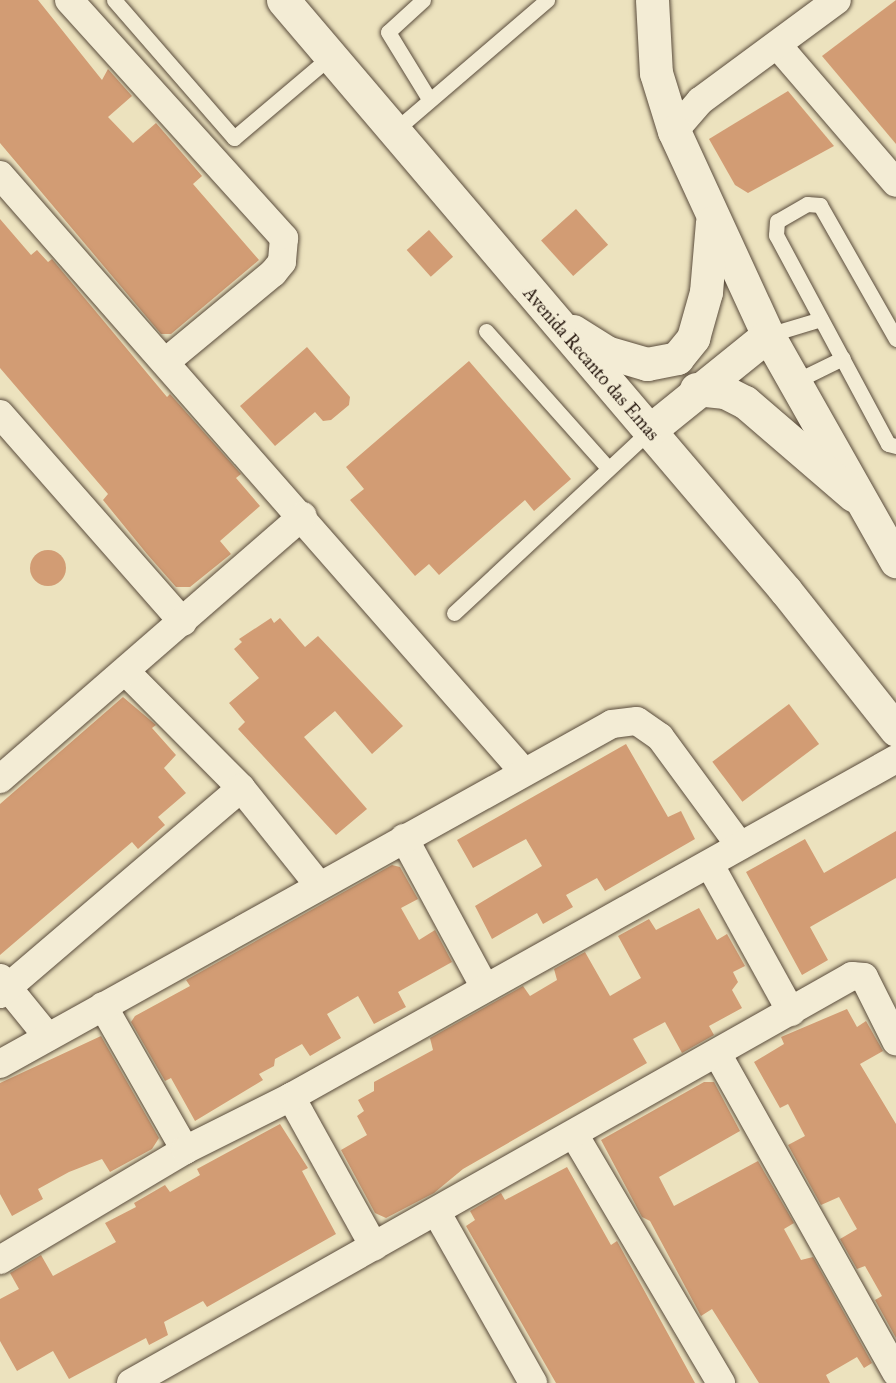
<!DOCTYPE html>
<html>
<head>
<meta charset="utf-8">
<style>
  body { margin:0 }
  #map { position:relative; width:896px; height:1383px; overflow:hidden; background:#ece2be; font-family:"IM FELL Great Primer",serif }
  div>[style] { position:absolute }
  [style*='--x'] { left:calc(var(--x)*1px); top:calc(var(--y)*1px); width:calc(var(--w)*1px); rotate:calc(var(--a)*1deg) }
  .building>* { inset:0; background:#d29c74; transform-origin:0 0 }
  .round { border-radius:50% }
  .roads { filter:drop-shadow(0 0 2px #5a4c3c) drop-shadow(0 0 2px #5a4c3c) }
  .service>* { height:15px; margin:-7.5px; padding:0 7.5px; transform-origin:7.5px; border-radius:7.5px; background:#f3ecd5 }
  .minor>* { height:28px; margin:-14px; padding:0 14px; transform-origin:14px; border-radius:14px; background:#f3ecd5 }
  .secondary>* { height:33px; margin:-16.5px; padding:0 16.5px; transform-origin:16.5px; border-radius:16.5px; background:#f3ecd5 }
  span { translate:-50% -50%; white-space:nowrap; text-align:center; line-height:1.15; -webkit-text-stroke:6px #f3ecd5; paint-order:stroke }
  .street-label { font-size:18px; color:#291a11 }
</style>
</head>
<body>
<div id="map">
  <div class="building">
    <div style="clip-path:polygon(0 0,38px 0,102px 80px,108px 69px,132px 96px,108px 117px,133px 143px,156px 123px,202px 176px,193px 184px,259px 260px,171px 334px,161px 334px,0 143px)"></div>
    <div style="clip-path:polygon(896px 0,896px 144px,822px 56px)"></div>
    <div style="clip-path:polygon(788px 91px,834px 146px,748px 193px,735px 185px,709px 139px)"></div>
    <div style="left:576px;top:209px;width:48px;height:47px;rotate:48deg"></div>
    <div style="clip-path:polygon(0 219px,31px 255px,37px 250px,48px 262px,52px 259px,167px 397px,170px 394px,241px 474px,236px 478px,260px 506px,220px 541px,231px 554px,190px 587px,176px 587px,147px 554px,103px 500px,108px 494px,0 368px)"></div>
    <div style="left:429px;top:230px;width:36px;height:30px;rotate:48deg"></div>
    <div style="clip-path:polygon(307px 347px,350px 397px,349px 405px,331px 420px,323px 421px,315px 412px,275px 446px,240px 406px)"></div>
    <div style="clip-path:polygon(469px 361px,571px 479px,534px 511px,525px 500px,439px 575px,429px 564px,415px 576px,350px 500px,364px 489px,346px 467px)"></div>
    <div class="round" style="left:30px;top:550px;width:36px;height:36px"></div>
    <div style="clip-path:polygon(271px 618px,274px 623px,280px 618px,305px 647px,318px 636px,403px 726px,372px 754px,335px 711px,304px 737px,367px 809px,336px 835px,238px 729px,245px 722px,229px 703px,259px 678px,234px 649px,242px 642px,239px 639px)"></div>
    <div style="clip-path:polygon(123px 697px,156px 725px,152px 728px,176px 755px,164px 768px,186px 793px,158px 817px,165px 825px,138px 849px,132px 842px,0 955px,0 804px)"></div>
    <div style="left:789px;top:704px;width:50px;height:96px;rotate:53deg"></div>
    <div style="clip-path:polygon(626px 744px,668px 817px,681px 811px,695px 839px,605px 891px,597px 878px,566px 895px,573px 907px,543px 924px,537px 913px,492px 939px,475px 906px,542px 866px,526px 839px,473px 868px,457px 840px)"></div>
    <div style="clip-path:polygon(896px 831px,896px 878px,810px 927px,828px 960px,802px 975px,746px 872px,805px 839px,824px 873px)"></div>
    <div style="clip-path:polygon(392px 865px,400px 867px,418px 899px,401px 908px,419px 940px,435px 930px,452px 962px,398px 992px,406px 1007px,374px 1024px,358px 996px,327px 1014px,341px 1038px,310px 1056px,302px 1044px,275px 1059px,274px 1066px,259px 1074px,263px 1080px,195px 1121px,171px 1078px,165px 1081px,131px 1022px,135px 1016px,190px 986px,186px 980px)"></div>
    <div style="clip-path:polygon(699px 908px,717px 940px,727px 934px,745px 966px,733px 972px,738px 982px,732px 990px,742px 1008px,709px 1026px,714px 1035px,682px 1053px,665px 1022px,633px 1039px,647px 1063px,463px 1169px,434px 1193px,386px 1218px,375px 1213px,341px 1150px,367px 1135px,357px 1116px,364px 1111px,358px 1100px,374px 1091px,374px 1082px,433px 1050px,430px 1038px,523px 986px,530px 996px,557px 980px,554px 969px,585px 952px,610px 996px,641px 978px,618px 936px,649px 919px,656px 930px)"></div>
    <div style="clip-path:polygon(847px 1009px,857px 1027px,866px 1021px,883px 1051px,860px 1064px,896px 1124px,896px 1338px,875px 1300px,882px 1296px,865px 1266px,857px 1269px,840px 1239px,857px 1229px,839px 1197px,821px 1205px,788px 1145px,805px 1136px,788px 1104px,780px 1108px,754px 1062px,784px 1044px,781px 1037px)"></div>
    <div style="clip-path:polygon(101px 1036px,159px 1138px,152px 1149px,110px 1172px,102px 1159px,69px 1172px,38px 1189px,43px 1199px,12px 1216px,0 1194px,0 1083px)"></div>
    <div style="clip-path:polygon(704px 1082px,714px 1082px,740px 1131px,659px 1177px,674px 1206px,758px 1161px,794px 1223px,784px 1229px,801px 1260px,813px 1257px,872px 1363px,864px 1368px,857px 1357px,826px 1375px,830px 1383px,759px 1383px,712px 1309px,701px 1316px,650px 1221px,642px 1217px,601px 1140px)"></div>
    <div style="clip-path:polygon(280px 1124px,308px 1168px,302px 1171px,336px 1234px,207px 1307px,203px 1301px,164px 1322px,168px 1335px,149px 1345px,146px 1338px,69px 1379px,53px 1351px,17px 1371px,0 1341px,0 1299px,19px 1289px,10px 1273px,41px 1255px,53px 1276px,116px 1242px,105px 1223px,136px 1207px,134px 1203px,165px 1185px,170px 1192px,200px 1175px,197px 1169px)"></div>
    <div style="clip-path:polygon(567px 1167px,611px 1245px,617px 1241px,695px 1383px,556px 1383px,466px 1226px,475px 1220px,470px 1211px,501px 1193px,505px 1200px)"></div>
  </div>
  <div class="roads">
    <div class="service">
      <div style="--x:114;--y:0;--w:183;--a:49"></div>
      <div style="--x:234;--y:138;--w:127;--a:-40.2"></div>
      <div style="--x:423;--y:0;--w:47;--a:137.6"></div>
      <div style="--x:388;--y:32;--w:79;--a:58.5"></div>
      <div style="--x:393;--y:132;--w:203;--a:-40.6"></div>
      <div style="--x:486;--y:331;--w:183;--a:48.3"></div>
      <div style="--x:768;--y:335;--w:55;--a:-16.8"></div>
      <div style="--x:896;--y:339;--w:154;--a:-119.6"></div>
      <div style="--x:820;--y:205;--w:13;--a:-176"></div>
      <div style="--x:807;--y:204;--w:34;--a:150"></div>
      <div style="--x:777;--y:221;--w:14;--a:94"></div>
      <div style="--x:776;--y:235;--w:237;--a:61.8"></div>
      <div style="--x:888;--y:444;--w:8;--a:14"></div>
      <div style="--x:796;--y:381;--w:52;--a:-26.1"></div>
      <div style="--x:454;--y:613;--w:267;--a:-43"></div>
    </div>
    <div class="minor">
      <div style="--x:69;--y:0;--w:321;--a:47.9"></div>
      <div style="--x:284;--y:238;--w:24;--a:95"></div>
      <div style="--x:282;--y:262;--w:14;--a:129"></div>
      <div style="--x:273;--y:273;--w:136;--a:140.4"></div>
      <div style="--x:779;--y:47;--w:179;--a:49.3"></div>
      <div style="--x:674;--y:131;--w:40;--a:-49"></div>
      <div style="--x:700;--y:101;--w:170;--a:-36.4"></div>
      <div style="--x:0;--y:175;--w:794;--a:48.73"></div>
      <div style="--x:0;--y:414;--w:277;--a:48.7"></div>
      <div style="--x:126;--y:672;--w:163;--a:45.2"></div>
      <div style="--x:241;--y:788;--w:122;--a:51.3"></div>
      <div style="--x:0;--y:779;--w:401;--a:-41"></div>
      <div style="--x:404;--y:838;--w:170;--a:61.6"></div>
      <div style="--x:710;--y:865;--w:168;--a:61.1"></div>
      <div style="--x:0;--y:978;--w:76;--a:50.9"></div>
      <div style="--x:0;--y:994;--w:317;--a:-40.5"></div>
      <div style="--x:103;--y:1006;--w:166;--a:60.3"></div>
      <div style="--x:718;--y:1055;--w:364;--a:60.7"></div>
      <div style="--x:0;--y:1064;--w:700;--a:-29.05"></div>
      <div style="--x:612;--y:724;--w:25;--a:-7"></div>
      <div style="--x:637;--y:721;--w:28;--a:35"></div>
      <div style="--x:660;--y:737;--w:135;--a:53.7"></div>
      <div style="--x:291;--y:1097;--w:171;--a:61"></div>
      <div style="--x:575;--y:1136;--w:287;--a:59.4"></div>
      <div style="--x:437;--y:1213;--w:195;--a:60.5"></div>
      <div style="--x:0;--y:1260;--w:215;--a:-30.7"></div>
      <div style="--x:185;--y:1150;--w:119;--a:-26.6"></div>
      <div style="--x:291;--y:1097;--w:693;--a:-29.19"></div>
      <div style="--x:131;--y:1383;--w:828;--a:-29.44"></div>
      <div style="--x:852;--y:976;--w:12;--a:5"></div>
      <div style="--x:864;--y:977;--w:72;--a:63.4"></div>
    </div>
    <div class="secondary">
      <div style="--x:283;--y:0;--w:776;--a:49.6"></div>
      <div style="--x:786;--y:591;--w:177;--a:51.6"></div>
      <div style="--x:652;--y:0;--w:73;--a:86.9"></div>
      <div style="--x:656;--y:73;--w:61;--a:72.8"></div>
      <div style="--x:674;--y:131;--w:225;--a:65.3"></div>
      <div style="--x:768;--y:335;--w:260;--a:60.5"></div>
      <div style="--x:573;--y:331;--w:39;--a:32"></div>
      <div style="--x:606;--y:352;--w:43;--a:16.3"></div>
      <div style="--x:647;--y:364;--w:31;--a:-11"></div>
      <div style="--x:677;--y:358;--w:26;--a:-51"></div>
      <div style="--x:693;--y:338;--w:48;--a:-74.2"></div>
      <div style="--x:706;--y:292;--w:70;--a:-85.1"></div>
      <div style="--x:696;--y:389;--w:29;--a:6"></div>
      <div style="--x:725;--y:392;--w:22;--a:27"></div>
      <div style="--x:745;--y:402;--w:143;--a:40.7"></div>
      <div style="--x:649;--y:431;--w:153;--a:-38.9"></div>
    </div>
  </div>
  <div class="street-label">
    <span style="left:591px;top:364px;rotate:49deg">Avenida Recanto das Emas</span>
  </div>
</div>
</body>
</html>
